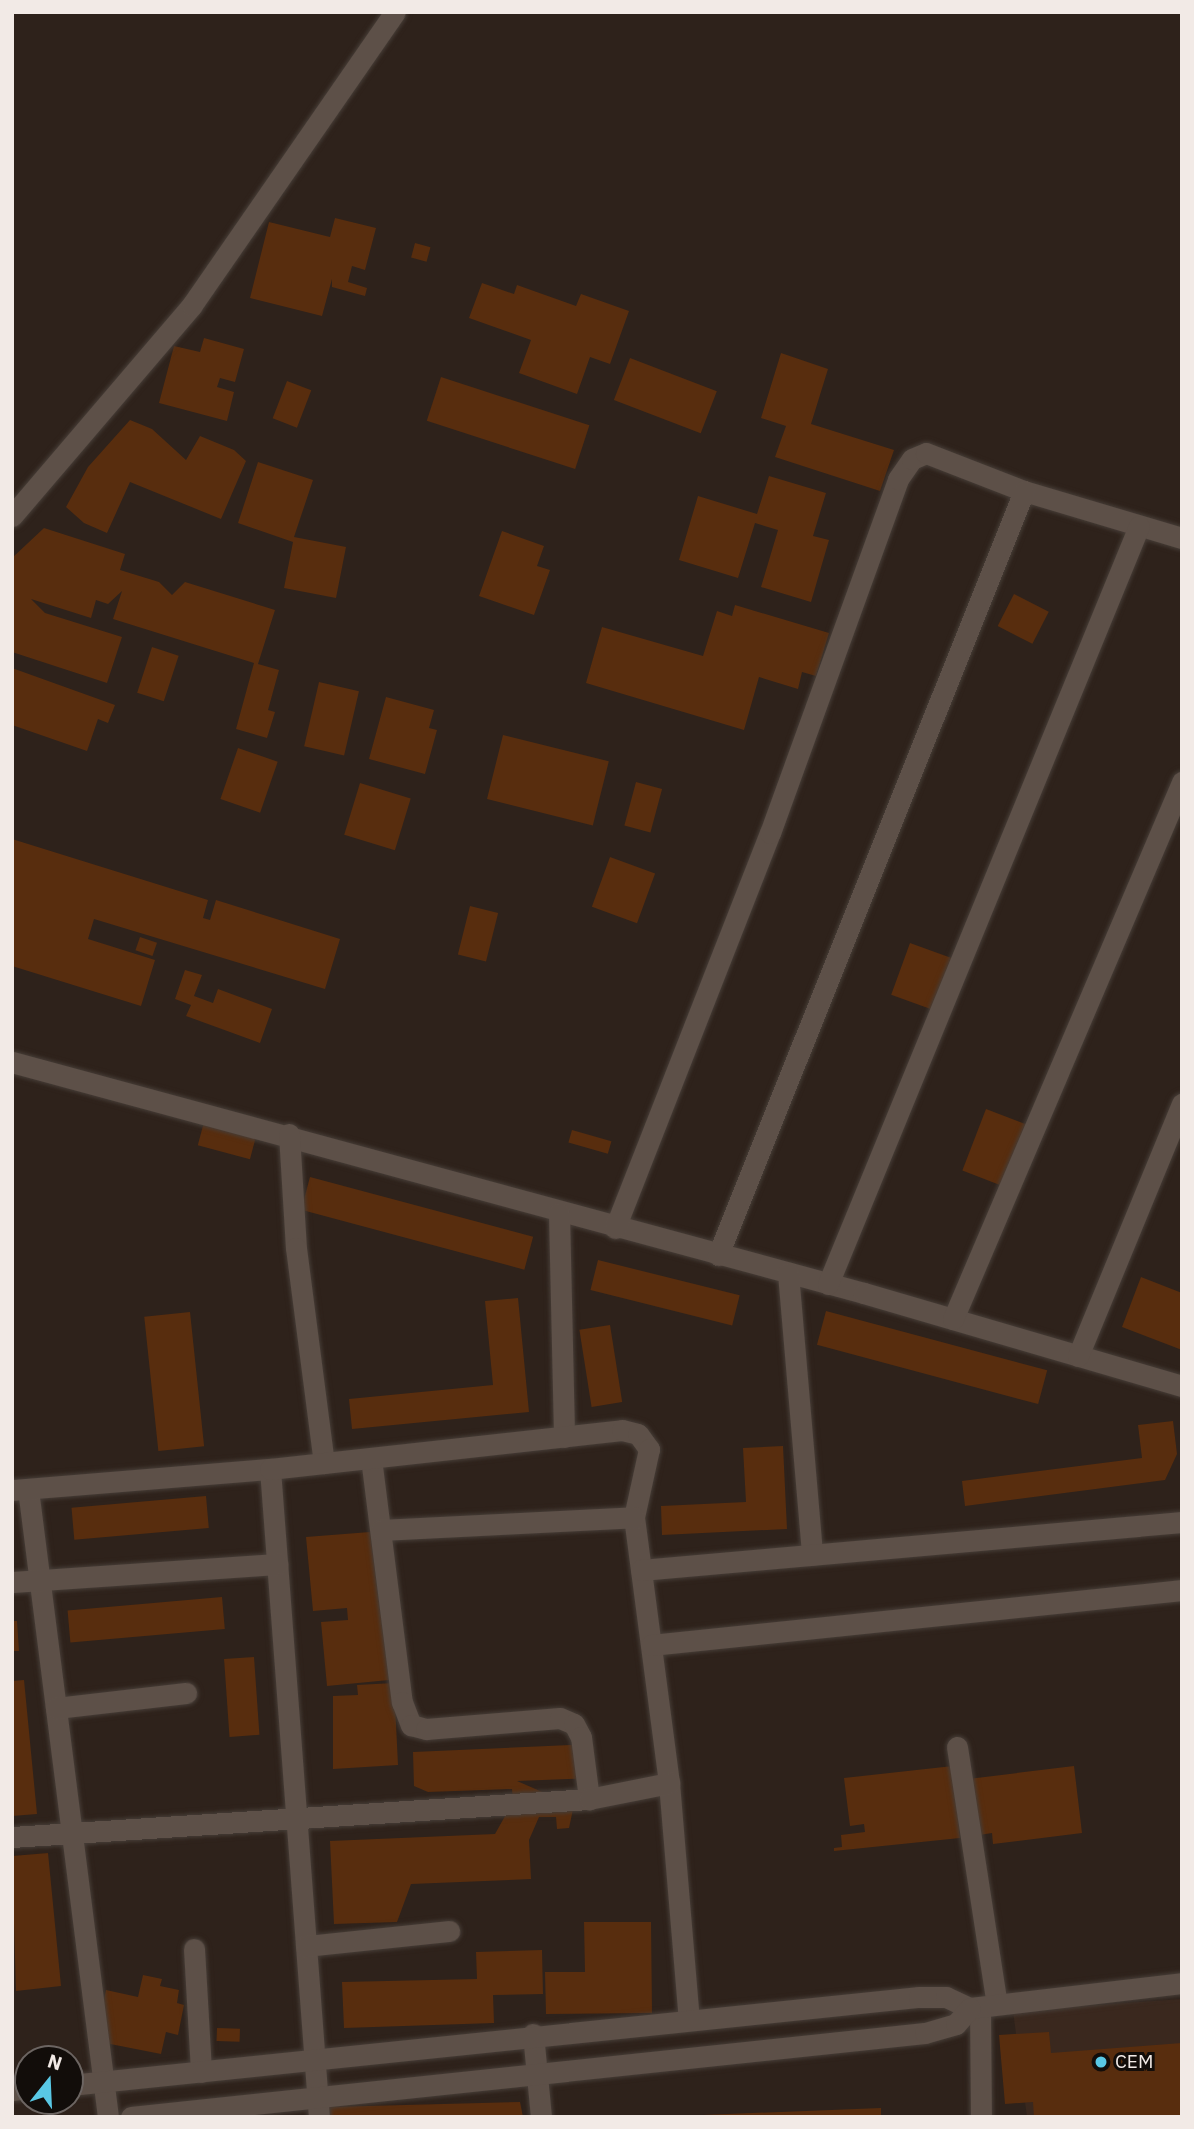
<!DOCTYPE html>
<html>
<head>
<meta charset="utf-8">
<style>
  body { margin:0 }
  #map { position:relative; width:1194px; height:2129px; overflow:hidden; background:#2e221b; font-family:"IBM Plex Sans",sans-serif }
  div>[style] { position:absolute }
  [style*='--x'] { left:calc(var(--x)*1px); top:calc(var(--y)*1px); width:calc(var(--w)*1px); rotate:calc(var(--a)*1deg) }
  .built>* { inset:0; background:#3a281e }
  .building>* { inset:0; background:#582d0e; transform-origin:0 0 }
  .roads { filter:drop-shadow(0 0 2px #463d37) drop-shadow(0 0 2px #463d37) }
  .minor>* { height:21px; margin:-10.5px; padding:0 10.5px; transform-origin:10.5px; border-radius:10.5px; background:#5d5048 }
  .dots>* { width:19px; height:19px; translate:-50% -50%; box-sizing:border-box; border:4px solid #120d0a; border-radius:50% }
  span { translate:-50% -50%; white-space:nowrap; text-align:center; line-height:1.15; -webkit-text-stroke:6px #120d0a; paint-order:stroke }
  .poi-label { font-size:19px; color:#f2eae6 }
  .left { translate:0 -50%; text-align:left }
  .frame { position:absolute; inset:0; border:14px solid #f2eae6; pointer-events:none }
  .north { position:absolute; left:14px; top:2045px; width:70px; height:70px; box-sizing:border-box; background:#120d0a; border:2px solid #6c6562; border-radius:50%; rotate:18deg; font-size:19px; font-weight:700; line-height:28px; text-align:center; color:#f2eae6 }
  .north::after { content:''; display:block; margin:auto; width:24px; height:32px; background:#59c8e5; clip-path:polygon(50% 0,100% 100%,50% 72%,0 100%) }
</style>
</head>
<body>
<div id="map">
  <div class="built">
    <div style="clip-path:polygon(1182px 1999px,1182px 2117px,1027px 2117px,1013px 2011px)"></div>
  </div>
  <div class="building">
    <div style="clip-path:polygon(335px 218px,376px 228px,365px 270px,352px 266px,348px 282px,367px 288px,365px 296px,332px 287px,332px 279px,322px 316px,250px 298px,269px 222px,330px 237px)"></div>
    <div style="left:415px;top:243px;width:16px;height:15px;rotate:15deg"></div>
    <div style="clip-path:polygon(482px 283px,514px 294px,517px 285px,576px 306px,581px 294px,629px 311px,610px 364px,590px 357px,577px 394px,519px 373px,531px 340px,469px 318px)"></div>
    <div style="clip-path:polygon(204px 338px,244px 349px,235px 382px,220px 378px,217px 387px,234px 392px,227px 421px,159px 403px,174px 346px,200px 352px)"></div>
    <div style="clip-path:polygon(781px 353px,828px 369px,811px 424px,894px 450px,880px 491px,775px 457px,786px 426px,761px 418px)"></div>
    <div style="left:630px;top:358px;width:93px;height:45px;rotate:21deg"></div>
    <div style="left:441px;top:377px;width:156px;height:46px;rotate:18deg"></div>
    <div style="left:287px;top:381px;width:26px;height:40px;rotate:21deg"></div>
    <div style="clip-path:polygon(130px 420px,152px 429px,186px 460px,200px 436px,234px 450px,246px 461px,221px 519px,130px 482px,107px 533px,84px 523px,66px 507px,88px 467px)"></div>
    <div style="clip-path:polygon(258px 462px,313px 480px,294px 537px,346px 547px,336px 598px,284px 588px,293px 542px,238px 523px)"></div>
    <div style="clip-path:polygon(769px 476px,826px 493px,813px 536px,829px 540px,811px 602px,761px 587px,778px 530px,755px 523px,738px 578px,679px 560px,698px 496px,757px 514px)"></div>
    <div style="clip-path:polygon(44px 528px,125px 554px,120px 570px,159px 582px,172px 595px,185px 582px,275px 610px,258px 664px,279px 670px,268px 710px,275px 712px,267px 738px,236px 729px,254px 663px,113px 619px,122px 591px,108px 604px,96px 600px,91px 618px,31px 599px,45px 613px,122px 637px,107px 683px,12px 652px,12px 558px)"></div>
    <div style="clip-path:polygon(502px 531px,544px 546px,537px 566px,550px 570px,534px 615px,479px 596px)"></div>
    <div style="left:1014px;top:594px;width:39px;height:36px;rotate:27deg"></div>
    <div style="clip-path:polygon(735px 605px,829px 633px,816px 676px,802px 672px,798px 689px,759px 677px,744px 730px,586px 683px,602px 627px,703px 656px,717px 611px,732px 616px)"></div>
    <div style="left:152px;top:647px;width:28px;height:48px;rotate:18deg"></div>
    <div style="clip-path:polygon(12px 668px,115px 705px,108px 723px,98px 719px,87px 751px,12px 725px)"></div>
    <div style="left:319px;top:682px;width:41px;height:66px;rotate:13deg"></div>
    <div style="clip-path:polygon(386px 697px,434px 710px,429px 728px,437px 730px,425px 774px,369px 759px)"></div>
    <div style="left:503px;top:735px;width:109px;height:66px;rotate:14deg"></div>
    <div style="left:238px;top:748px;width:42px;height:54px;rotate:19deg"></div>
    <div style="left:636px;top:782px;width:27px;height:45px;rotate:15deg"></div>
    <div style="left:360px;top:783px;width:53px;height:54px;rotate:17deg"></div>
    <div style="clip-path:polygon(12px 839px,208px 900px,203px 918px,210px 920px,216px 900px,340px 939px,325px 989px,94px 919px,88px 939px,155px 960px,141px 1006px,12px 966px)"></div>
    <div style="left:610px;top:857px;width:48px;height:53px;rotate:20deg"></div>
    <div style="left:470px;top:906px;width:29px;height:50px;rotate:14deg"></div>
    <div style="left:140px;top:937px;width:18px;height:14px;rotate:19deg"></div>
    <div style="left:910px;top:943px;width:47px;height:55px;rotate:20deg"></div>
    <div style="clip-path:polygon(185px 970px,202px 975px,194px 996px,213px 1003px,218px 989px,272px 1009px,260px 1043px,186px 1016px,191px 1005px,175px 999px)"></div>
    <div style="left:986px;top:1109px;width:61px;height:66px;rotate:21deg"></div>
    <div style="left:204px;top:1122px;width:54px;height:24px;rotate:15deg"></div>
    <div style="left:572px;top:1130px;width:41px;height:13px;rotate:16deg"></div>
    <div style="left:310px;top:1177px;width:231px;height:34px;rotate:15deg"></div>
    <div style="left:598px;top:1260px;width:146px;height:31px;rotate:14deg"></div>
    <div style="clip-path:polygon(1141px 1277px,1182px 1293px,1182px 1350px,1122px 1327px)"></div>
    <div style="clip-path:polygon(518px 1298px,529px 1412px,352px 1429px,349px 1399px,493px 1385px,485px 1301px)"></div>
    <div style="left:826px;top:1311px;width:229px;height:35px;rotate:15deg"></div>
    <div style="left:190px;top:1312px;width:135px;height:46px;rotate:84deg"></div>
    <div style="left:610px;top:1325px;width:78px;height:31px;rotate:81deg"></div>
    <div style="clip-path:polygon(1173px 1421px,1177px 1454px,1165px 1480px,965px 1506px,962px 1481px,1142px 1458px,1138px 1425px)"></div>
    <div style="clip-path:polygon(783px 1446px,787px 1529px,662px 1535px,661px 1506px,746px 1502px,743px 1448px)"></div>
    <div style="left:206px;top:1496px;width:32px;height:135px;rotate:85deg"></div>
    <div style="clip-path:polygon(370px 1532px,389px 1680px,327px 1686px,321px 1622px,348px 1620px,347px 1608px,313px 1611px,306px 1537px)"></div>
    <div style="left:222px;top:1597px;width:32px;height:155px;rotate:85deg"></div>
    <div style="clip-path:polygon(12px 1621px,17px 1621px,19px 1651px,12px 1651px)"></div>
    <div style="left:254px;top:1657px;width:78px;height:30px;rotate:86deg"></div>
    <div style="clip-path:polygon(24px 1680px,37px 1814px,12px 1816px,12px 1681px)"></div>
    <div style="clip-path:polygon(394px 1683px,398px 1765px,333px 1769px,333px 1696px,358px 1695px,357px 1685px)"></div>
    <div style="clip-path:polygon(593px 1744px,594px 1778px,517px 1781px,563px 1801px,575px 1800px,569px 1828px,557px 1829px,556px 1817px,539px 1817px,529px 1840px,531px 1879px,411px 1884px,397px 1922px,334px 1924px,330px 1841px,495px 1834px,513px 1802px,512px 1789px,428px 1792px,414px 1786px,413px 1752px)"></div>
    <div style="clip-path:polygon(953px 1766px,960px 1838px,834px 1851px,834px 1848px,842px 1847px,841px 1835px,865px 1832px,864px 1824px,850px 1826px,844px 1778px)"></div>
    <div style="clip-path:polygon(1074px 1766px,1082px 1833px,993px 1844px,992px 1833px,967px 1837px,960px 1780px)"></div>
    <div style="clip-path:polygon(48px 1853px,61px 1986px,16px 1991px,12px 1856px)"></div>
    <div style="clip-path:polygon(584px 1922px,651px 1922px,652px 2013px,546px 2014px,545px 1972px,585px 1972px)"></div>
    <div style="clip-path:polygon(542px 1950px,543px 1994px,493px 1995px,494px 2023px,344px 2028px,342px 1982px,477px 1979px,476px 1952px)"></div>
    <div style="clip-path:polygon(143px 1975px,162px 1979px,160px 1986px,179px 1990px,177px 2003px,184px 2005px,178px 2035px,166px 2032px,161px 2054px,95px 2041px,106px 1990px,138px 1997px)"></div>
    <div style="left:217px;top:2028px;width:23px;height:13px;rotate:2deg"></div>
    <div style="clip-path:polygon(1049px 2032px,1051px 2053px,1182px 2043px,1182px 2117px,1034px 2117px,1033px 2102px,1005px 2104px,999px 2035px)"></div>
    <div style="clip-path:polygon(520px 2102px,523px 2117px,330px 2117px,329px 2107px)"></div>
    <div style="clip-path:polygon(881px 2108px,881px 2117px,704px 2117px,703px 2115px)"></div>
  </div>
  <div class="roads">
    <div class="minor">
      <div style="--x:12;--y:516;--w:277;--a:-49.5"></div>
      <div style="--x:192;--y:305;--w:356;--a:-55.3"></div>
      <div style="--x:12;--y:1062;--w:883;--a:15.17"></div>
      <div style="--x:864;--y:1293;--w:331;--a:16.3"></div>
      <div style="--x:289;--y:1134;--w:114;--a:86.5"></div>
      <div style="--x:296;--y:1248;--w:217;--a:82.6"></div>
      <div style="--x:559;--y:1213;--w:224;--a:88.7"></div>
      <div style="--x:615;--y:1228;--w:424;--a:-68.6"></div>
      <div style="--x:770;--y:833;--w:376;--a:-70.1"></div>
      <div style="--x:898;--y:479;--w:24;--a:-55"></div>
      <div style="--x:912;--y:459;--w:15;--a:-23"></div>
      <div style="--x:926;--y:453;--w:105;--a:21.2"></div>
      <div style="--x:1024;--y:491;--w:165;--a:16.6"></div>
      <div style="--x:718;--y:1255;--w:823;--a:-68.17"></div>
      <div style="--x:788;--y:1273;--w:283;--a:85.1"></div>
      <div style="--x:828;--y:1284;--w:819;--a:-67.69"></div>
      <div style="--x:953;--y:1319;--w:584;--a:-66.9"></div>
      <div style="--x:1078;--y:1356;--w:273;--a:-67.6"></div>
      <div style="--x:371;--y:1458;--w:246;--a:82.8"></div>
      <div style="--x:402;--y:1702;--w:25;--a:69"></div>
      <div style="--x:411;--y:1725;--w:16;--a:15"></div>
      <div style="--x:426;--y:1729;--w:134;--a:-4.7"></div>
      <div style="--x:560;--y:1718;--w:15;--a:23"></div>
      <div style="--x:574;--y:1724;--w:15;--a:62"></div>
      <div style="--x:581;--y:1737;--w:63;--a:82.6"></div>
      <div style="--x:270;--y:1469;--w:650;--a:85.68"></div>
      <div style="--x:28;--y:1489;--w:633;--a:82.74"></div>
      <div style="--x:12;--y:1490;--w:259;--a:-4.7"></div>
      <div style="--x:270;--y:1469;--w:354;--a:-6.3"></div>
      <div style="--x:622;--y:1430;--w:16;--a:14"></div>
      <div style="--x:638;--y:1434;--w:19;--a:54"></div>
      <div style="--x:649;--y:1449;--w:70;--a:102.4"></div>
      <div style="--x:634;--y:1517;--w:268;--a:82.5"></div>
      <div style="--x:669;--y:1783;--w:238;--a:85.2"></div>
      <div style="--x:381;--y:1530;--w:253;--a:-2.9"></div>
      <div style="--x:641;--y:1570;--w:543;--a:-5.07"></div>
      <div style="--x:12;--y:1582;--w:266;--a:-3.9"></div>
      <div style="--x:651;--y:1645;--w:534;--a:-5.91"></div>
      <div style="--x:56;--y:1708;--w:131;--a:-6.6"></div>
      <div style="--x:957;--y:1747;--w:260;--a:81.2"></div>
      <div style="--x:12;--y:1837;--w:578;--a:-3.77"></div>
      <div style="--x:589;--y:1799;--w:82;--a:-11.3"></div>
      <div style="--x:306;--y:1946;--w:144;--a:-6"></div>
      <div style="--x:194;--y:1949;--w:123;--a:86.7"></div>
      <div style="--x:980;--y:2007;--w:110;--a:89.5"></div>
      <div style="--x:533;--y:2034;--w:83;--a:84.5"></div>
      <div style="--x:70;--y:2085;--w:854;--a:-5.92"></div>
      <div style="--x:919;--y:1997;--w:27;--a:0"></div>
      <div style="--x:946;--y:1997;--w:26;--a:25"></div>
      <div style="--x:970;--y:2008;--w:213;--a:-6.7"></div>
      <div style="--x:12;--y:2090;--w:16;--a:-7"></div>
      <div style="--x:131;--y:2117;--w:798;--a:-6.04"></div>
      <div style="--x:925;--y:2033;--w:32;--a:-16"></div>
      <div style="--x:956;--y:2024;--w:21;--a:-49"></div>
    </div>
  </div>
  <div class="dots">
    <div style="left:1101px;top:2062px;background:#59c8e5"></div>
  </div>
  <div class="poi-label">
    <span class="left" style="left:1115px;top:2062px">CEM</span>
  </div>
  <div class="frame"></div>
  <div class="north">N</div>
</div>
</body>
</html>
